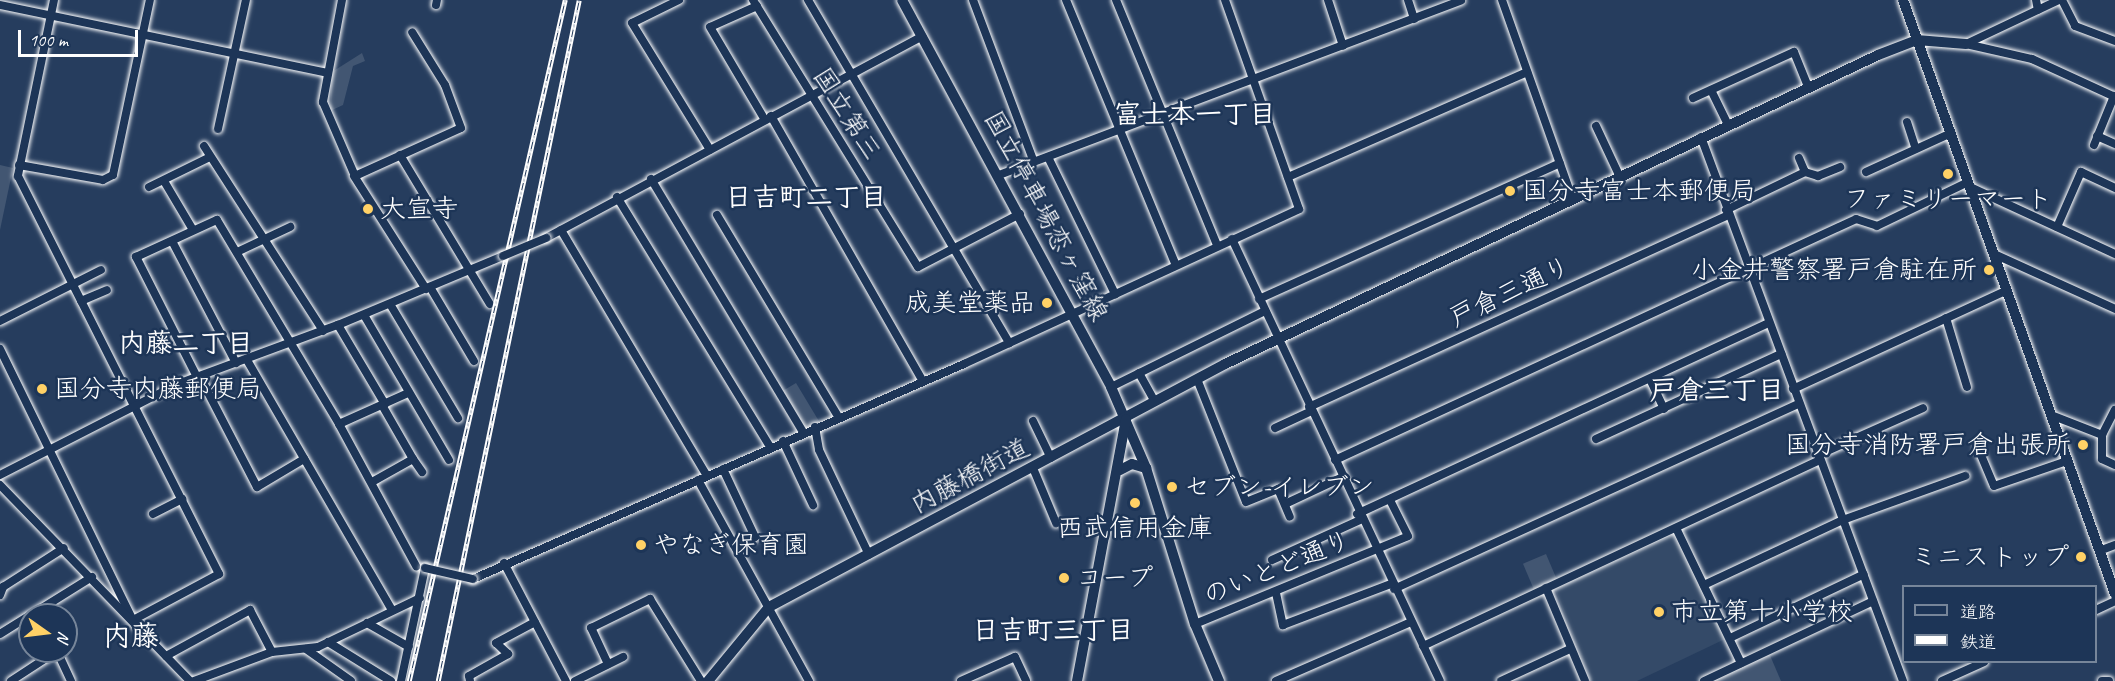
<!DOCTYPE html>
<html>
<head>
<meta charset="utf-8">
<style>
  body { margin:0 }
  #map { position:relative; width:2115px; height:681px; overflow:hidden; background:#263d5e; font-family:Caveat,"Klee One",sans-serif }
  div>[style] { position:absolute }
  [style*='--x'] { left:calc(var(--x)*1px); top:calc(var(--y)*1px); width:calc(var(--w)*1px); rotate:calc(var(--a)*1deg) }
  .built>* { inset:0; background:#344a68 }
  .green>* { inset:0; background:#425672; transform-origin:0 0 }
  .roads { filter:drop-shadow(0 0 2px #fff) drop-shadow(0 0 2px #fff) }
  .street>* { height:8px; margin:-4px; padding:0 4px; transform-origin:4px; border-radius:4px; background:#1d3557 }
  .secondary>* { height:10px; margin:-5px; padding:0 5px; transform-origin:5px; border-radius:5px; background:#1d3557 }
  .rail>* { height:4.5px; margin-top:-2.25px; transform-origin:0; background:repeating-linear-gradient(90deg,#1d3557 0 7px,#fff 0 14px); box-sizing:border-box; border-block:2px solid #fff }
  .bridges { filter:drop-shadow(0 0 2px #fff) drop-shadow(0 0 2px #fff) }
  .street-bridge>* { height:8px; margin:-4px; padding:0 4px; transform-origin:4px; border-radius:4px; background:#1d3557 }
  .dots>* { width:16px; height:16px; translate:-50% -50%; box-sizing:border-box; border:3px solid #1d3557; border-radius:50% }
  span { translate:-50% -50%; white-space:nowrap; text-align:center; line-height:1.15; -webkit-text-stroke:5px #1d3557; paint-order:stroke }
  .street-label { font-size:26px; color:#fff }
  .poi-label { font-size:26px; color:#fff }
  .left { translate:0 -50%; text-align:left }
  .right { translate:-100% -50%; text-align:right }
  .neighbourhood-label { font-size:27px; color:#fff; font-weight:700 }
  .quarter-label { font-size:28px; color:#fff; font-weight:700 }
  .legend { position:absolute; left:1902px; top:585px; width:195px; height:78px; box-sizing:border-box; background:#1d3557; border:2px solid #77869a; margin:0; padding:8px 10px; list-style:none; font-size:18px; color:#fff }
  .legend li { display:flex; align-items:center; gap:12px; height:30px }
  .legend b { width:30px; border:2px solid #77869a }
  .north { position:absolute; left:18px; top:603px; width:60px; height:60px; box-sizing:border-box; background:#1d3557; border:2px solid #77869a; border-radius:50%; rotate:104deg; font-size:16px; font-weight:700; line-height:24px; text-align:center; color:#fff }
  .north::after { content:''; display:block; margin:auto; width:21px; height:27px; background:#ffd166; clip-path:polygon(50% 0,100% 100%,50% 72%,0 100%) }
  .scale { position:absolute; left:18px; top:30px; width:120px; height:27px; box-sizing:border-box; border:3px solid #fff; border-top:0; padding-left:8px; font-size:18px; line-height:21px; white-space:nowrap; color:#fff; -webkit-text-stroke:4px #1d3557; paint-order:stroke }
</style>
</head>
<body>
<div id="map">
  <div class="built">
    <div style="clip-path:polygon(1676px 534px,1725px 639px,1637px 681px,1591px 681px,1555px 589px)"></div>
  </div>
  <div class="green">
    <div style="clip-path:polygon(362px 53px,365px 61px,353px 66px,343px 105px,330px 111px,332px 72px)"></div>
    <div style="clip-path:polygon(0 165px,13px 168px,0 230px)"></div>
    <div style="left:796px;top:383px;width:45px;height:17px;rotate:59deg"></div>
    <div style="left:1546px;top:554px;width:28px;height:25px;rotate:67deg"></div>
    <div style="clip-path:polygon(1769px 653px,1781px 681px,1710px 681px)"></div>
  </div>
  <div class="roads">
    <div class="street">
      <div style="--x:54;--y:0;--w:180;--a:101.6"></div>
      <div style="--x:18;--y:176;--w:446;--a:63.2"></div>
      <div style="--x:219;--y:574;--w:98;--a:151.9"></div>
      <div style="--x:342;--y:0;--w:104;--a:100.6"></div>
      <div style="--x:323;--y:102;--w:81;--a:66.6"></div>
      <div style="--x:355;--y:176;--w:116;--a:-24.4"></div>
      <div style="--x:461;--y:128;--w:46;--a:-110.4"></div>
      <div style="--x:445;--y:85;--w:62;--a:-121.9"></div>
      <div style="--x:679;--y:0;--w:52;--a:153.9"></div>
      <div style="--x:632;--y:23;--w:149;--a:58.4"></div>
      <div style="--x:753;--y:0;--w:314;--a:58.3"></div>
      <div style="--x:918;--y:267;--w:115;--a:-27.5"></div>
      <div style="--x:808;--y:0;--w:398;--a:59.6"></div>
      <div style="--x:973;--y:0;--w:173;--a:69.4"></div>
      <div style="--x:1066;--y:0;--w:287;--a:67.5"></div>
      <div style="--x:1116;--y:0;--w:265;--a:67.6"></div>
      <div style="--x:1328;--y:0;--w:48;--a:71.9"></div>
      <div style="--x:1408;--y:0;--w:20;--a:72"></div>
      <div style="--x:1502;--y:0;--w:210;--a:70.5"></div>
      <div style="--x:2036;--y:0;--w:10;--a:79"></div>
      <div style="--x:2062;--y:0;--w:29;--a:63"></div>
      <div style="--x:2075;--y:26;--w:43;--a:20.6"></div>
      <div style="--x:0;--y:5;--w:334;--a:11.7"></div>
      <div style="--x:436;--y:5;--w:5;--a:-79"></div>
      <div style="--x:757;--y:6;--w:51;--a:155.9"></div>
      <div style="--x:710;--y:27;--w:108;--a:59.4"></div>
      <div style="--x:1966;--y:44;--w:68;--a:12.8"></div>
      <div style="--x:2032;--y:59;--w:91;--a:24.6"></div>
      <div style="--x:1966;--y:44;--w:103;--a:-25.3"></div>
      <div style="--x:1711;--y:90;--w:39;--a:64"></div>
      <div style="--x:1693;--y:98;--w:111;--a:-24.5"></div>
      <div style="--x:1794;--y:52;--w:37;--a:68"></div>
      <div style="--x:771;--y:116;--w:305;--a:60.2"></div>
      <div style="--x:1907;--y:122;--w:28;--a:72"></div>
      <div style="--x:1596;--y:126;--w:54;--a:64.9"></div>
      <div style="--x:218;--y:129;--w:132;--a:-77.8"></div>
      <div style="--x:2097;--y:136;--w:20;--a:24"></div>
      <div style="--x:1701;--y:137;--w:580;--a:69.63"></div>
      <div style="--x:2094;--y:145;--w:53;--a:-67.8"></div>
      <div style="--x:204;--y:146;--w:220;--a:57.2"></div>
      <div style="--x:400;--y:155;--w:174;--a:58.9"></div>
      <div style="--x:1048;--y:157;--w:153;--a:63.9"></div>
      <div style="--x:1799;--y:158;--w:15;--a:67"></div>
      <div style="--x:19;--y:165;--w:85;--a:10.1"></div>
      <div style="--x:103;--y:180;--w:11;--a:-27"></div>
      <div style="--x:113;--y:175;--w:179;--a:-78.1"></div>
      <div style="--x:1866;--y:172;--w:94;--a:-24.6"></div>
      <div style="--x:999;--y:175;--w:494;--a:-20.7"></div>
      <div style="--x:354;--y:176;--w:134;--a:57.5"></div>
      <div style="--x:1288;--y:177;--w:261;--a:-23.7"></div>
      <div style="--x:651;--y:179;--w:295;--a:59"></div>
      <div style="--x:164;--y:181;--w:57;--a:59.4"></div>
      <div style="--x:149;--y:187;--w:68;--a:-26.2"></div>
      <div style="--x:1970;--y:187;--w:160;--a:24.8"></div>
      <div style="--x:617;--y:197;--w:293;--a:58.5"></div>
      <div style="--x:1726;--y:210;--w:88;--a:-25.7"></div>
      <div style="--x:1805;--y:172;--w:14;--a:17"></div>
      <div style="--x:1818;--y:176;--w:24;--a:-22"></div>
      <div style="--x:717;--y:215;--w:235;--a:59"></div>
      <div style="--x:2057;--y:227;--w:60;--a:-66.4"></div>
      <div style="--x:2081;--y:172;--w:38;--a:25"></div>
      <div style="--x:561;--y:230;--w:286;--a:59.3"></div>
      <div style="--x:546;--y:238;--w:427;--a:-28.2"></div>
      <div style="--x:1232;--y:239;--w:488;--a:64.8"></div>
      <div style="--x:172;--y:241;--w:138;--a:62.3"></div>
      <div style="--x:237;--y:252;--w:59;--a:-25.3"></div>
      <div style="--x:1994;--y:254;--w:133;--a:24.4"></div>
      <div style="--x:430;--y:287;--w:86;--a:59.3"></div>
      <div style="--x:1259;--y:299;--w:330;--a:-24.3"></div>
      <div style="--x:81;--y:301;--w:28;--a:-23"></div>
      <div style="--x:390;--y:304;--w:133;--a:59.2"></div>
      <div style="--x:364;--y:315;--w:168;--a:59.6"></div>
      <div style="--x:1946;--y:318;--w:72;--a:73.1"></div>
      <div style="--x:0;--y:321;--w:113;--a:-26.8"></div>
      <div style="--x:338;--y:325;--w:92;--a:59.3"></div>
      <div style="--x:0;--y:349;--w:302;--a:63.9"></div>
      <div style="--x:247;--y:360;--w:289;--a:59.9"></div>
      <div style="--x:1139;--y:373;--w:33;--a:61"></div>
      <div style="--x:197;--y:377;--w:135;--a:-116.9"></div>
      <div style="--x:136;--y:257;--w:89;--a:-24.6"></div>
      <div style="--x:217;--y:220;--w:238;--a:59.1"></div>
      <div style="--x:339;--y:424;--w:76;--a:-24.2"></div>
      <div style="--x:200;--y:377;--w:124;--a:62.6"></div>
      <div style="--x:257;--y:487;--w:55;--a:-30.8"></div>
      <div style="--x:1197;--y:379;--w:132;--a:68.3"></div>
      <div style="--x:1246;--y:502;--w:35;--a:-22"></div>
      <div style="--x:1278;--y:489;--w:30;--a:67"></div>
      <div style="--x:1650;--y:379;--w:33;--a:65"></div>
      <div style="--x:1111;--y:387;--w:172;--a:-26.3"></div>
      <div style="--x:1793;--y:389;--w:236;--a:-24.8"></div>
      <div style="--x:1309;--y:407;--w:461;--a:-24.6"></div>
      <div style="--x:2051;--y:415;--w:55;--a:21.4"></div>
      <div style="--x:2102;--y:435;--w:28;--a:-63"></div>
      <div style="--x:1033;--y:421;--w:41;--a:64.1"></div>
      <div style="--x:339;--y:424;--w:162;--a:61.5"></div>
      <div style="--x:815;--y:427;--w:23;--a:80"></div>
      <div style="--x:819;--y:450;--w:116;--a:64.5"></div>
      <div style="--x:1275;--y:428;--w:40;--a:-25"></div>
      <div style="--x:2102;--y:435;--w:24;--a:90"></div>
      <div style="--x:2102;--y:459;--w:14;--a:25"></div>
      <div style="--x:1596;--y:439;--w:204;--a:-24.7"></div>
      <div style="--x:783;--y:441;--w:71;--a:64.9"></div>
      <div style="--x:1978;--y:448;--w:41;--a:67.2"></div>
      <div style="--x:1994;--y:486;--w:77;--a:-18.9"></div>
      <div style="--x:1818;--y:455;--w:115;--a:-24.1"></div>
      <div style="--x:413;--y:459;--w:16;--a:55"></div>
      <div style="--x:1335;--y:460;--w:574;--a:-24.82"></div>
      <div style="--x:1856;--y:219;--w:22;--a:18"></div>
      <div style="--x:1877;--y:226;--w:101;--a:-25.8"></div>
      <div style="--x:1033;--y:468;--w:60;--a:67.3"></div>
      <div style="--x:723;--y:469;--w:75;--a:64.8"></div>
      <div style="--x:755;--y:537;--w:22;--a:150"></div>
      <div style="--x:0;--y:475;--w:202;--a:-27.1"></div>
      <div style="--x:180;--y:383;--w:168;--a:-20.2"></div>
      <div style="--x:338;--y:325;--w:179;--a:-22.7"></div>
      <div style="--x:698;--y:480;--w:230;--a:61.1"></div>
      <div style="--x:372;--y:482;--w:47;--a:-29.3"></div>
      <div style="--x:413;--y:459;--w:62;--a:-119.9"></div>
      <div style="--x:0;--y:485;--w:273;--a:45.9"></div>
      <div style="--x:1285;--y:504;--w:64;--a:-25"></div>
      <div style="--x:153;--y:514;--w:33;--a:-27"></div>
      <div style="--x:1357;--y:514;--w:454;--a:-24.9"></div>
      <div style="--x:1676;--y:528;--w:150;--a:64.3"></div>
      <div style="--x:2099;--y:551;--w:17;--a:-21"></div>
      <div style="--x:1272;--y:560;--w:97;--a:-24.4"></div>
      <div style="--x:504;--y:563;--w:133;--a:62.3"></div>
      <div style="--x:473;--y:579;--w:536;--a:-23.65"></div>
      <div style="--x:964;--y:364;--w:369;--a:-24.8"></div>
      <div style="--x:1299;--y:209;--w:222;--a:-109.5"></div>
      <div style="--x:1704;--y:585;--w:153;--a:-25.1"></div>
      <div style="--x:1843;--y:520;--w:130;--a:-19.8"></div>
      <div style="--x:1546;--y:588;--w:101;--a:67.2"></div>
      <div style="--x:1394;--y:589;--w:445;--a:-24.6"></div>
      <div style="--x:1276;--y:593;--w:33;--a:78"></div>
      <div style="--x:1283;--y:625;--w:116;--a:-20.8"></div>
      <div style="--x:0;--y:595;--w:9;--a:-69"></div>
      <div style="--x:3;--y:587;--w:72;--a:-32.6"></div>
      <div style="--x:2096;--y:610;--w:21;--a:-25"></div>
      <div style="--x:31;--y:615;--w:72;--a:-31.9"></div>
      <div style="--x:367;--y:623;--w:48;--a:29.7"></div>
      <div style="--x:1195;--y:624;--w:230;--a:-22.4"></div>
      <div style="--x:1408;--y:536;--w:40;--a:-116.6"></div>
      <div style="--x:0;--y:634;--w:36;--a:-32"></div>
      <div style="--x:1730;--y:638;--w:148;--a:-25.5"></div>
      <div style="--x:328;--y:642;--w:74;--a:31.8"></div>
      <div style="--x:1423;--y:646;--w:438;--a:-25.1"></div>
      <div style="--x:306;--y:649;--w:55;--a:35.4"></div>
      <div style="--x:166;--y:656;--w:96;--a:-28.7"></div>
      <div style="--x:250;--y:610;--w:47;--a:62.4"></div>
      <div style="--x:608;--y:664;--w:40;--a:-115"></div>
      <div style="--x:591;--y:628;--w:66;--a:-26.2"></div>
      <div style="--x:650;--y:599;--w:97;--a:58.1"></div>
      <div style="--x:11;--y:681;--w:55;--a:-33.1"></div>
      <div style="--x:57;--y:651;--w:33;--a:65"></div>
      <div style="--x:194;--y:681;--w:83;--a:-20.4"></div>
      <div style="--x:272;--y:652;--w:46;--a:-6.2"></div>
      <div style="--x:318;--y:647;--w:113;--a:-25.7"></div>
      <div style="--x:401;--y:681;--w:116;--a:-78"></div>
      <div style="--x:470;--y:681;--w:5;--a:-101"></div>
      <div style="--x:469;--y:676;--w:45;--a:-29.4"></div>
      <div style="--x:508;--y:654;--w:16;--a:-137"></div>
      <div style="--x:496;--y:643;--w:44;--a:-28.3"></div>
      <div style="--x:575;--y:681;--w:54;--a:-26.6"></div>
      <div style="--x:961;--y:681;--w:59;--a:-24"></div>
      <div style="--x:1015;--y:657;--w:26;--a:65"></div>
      <div style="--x:1276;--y:681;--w:147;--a:-23.6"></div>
      <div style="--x:1501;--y:681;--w:76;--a:-24.9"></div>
      <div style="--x:1704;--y:681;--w:187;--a:-25.3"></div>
      <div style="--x:1942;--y:681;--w:46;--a:-24.3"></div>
      <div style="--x:2102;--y:681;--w:7;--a:0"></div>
    </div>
    <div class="secondary">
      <div style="--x:902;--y:0;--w:440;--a:61.6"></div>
      <div style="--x:1111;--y:387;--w:88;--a:66.6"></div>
      <div style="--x:1146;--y:468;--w:164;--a:72.6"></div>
      <div style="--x:1195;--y:624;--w:62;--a:67.2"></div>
      <div style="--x:1903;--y:0;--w:631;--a:70.36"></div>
      <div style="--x:1120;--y:470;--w:13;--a:-27"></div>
      <div style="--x:1132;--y:464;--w:15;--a:16"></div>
      <div style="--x:708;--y:681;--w:96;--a:-50.5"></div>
      <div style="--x:769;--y:607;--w:517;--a:-28.05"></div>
      <div style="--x:1225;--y:364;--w:722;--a:-25.32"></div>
      <div style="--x:1878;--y:55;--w:42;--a:-21"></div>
      <div style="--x:1917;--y:40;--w:49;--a:4.7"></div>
      <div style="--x:1077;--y:681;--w:266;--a:-79.4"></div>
    </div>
  </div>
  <div class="rail">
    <div style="--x:409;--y:681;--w:699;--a:-77.1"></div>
    <div style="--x:438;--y:681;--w:695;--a:-78.3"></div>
  </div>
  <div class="bridges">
    <div class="street-bridge">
      <div style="--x:503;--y:256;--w:47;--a:-22.7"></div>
      <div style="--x:425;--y:568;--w:49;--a:12.9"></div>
    </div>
  </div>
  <div class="dots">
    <div style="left:1948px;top:174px;background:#ffd166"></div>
    <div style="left:1510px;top:191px;background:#ffd166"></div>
    <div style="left:368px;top:209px;background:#ffd166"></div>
    <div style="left:1989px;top:270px;background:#ffd166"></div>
    <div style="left:1047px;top:303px;background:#ffd166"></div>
    <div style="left:42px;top:389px;background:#ffd166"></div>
    <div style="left:2083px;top:445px;background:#ffd166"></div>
    <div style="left:1172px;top:487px;background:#ffd166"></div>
    <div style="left:1135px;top:503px;background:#ffd166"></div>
    <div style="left:641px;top:545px;background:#ffd166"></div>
    <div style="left:2081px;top:557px;background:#ffd166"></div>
    <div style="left:1064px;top:578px;background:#ffd166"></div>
    <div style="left:1659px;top:612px;background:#ffd166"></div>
  </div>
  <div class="street-label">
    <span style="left:847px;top:114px;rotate:58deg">国立第三</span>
    <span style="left:1046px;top:216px;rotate:62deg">国立停車場恋ヶ窪線</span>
    <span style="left:1510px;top:292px;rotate:-25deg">戸倉三通り</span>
    <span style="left:970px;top:476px;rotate:-28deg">内藤橋街道</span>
    <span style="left:1277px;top:568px;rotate:-22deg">のいとど通り</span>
  </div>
  <div class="poi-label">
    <span class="left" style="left:1522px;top:191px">国分寺富士本郵便局</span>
    <span style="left:1948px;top:199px">ファミリーマート</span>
    <span class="left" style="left:380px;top:209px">大宣寺</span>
    <span class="right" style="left:1977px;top:270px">小金井警察署戸倉駐在所</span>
    <span class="right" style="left:1035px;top:303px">成美堂薬品</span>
    <span class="left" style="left:54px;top:389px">国分寺内藤郵便局</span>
    <span class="right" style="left:2071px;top:445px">国分寺消防署戸倉出張所</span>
    <span class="left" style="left:1184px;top:487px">セブン-イレブン</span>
    <span style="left:1135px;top:528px">西武信用金庫</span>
    <span class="left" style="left:653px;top:545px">やなぎ保育園</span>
    <span class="right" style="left:2069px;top:557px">ミニストップ</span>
    <span class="left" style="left:1076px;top:578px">コープ</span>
    <span class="left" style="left:1671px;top:612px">市立第十小学校</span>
  </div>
  <div class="neighbourhood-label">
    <span style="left:1195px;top:115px">富士本一丁目</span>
    <span style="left:806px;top:198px">日吉町二丁目</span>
    <span style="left:186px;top:344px">内藤二丁目</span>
    <span style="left:1717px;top:391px">戸倉三丁目</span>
    <span style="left:1053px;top:631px">日吉町三丁目</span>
  </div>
  <div class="quarter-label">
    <span style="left:131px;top:636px">内藤</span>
  </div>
  <ul class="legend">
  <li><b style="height:8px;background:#1d3557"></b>道路</li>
  <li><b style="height:8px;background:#fff"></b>鉄道</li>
  </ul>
  <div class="north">N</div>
  <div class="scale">100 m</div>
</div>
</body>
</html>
